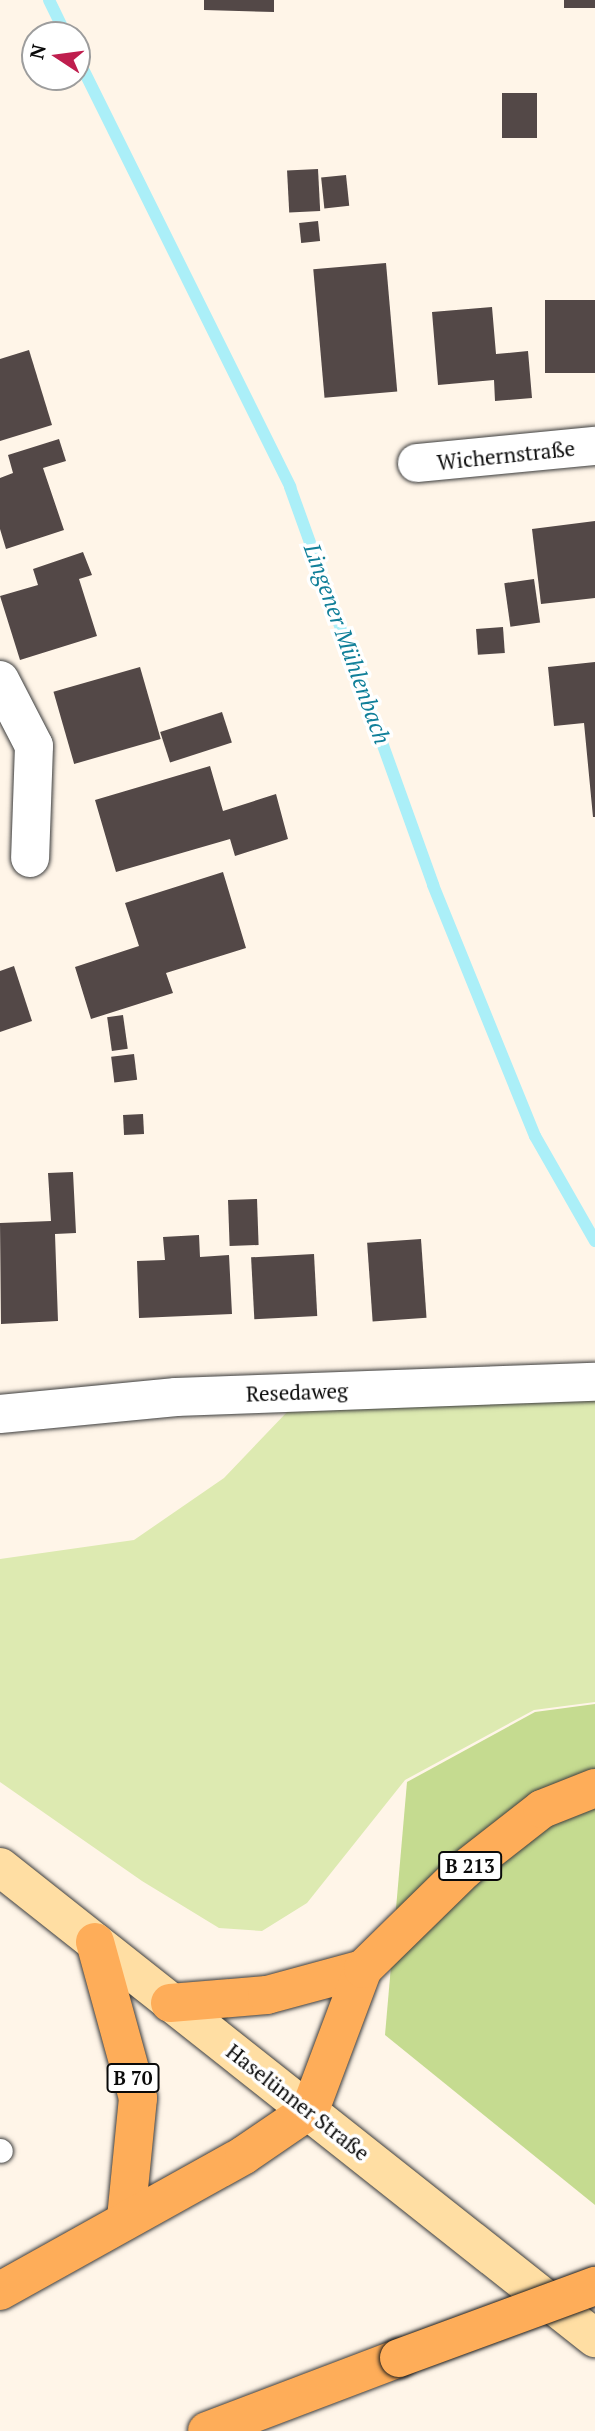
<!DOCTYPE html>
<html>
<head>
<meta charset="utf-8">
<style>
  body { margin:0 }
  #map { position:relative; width:595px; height:2431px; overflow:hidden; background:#fff5e8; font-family:"PT Serif",serif }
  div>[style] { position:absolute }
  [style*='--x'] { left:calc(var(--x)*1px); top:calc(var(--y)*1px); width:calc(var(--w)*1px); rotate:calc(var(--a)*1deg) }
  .green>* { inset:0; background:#ddeab1 }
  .forest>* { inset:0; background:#c5db90 }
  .stream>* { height:12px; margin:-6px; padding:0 6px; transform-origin:6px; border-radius:6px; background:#abeff8 }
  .building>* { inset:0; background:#534847; transform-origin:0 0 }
  .roads { filter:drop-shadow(0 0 2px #3d3d3d) drop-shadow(0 0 2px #3d3d3d) }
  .lane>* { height:23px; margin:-11.5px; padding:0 11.5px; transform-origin:11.5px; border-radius:11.5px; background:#fff }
  .street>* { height:38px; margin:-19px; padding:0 19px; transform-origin:19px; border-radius:19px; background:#fff }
  .secondary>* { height:38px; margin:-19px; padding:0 19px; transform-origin:19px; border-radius:19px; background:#ffdea3 }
  .primary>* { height:38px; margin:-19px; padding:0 19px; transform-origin:19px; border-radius:19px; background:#fead59 }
  .bridges { filter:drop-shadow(0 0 2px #1b1b1b) drop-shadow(0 0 2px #1b1b1b) }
  .primary-bridge>* { height:38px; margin:-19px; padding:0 19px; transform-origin:19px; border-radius:19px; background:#fead59 }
  span { translate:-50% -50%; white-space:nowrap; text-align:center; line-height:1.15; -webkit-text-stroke:7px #fff; paint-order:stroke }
  .shield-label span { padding:2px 5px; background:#fff; border:2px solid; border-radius:5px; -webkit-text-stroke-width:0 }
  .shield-label { font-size:19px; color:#0a0a0a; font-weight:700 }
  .street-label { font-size:21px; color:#0a0a0a }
  .water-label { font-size:23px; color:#107f99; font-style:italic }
  .north { position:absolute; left:21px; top:21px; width:70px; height:70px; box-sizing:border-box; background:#fff; border:2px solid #9d9d9d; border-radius:50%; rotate:283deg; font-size:19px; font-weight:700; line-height:28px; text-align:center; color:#0a0a0a }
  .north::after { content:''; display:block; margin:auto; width:24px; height:32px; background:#bf1e4e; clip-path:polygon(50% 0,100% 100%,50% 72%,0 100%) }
</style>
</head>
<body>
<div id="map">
  <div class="green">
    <div style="clip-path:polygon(595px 1400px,595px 1702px,534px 1710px,405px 1780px,307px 1903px,262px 1931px,219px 1928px,142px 1881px,0 1782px,0 1559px,134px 1540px,224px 1478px,288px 1411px)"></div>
  </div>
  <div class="forest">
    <div style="clip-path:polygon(595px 1704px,595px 2205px,385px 2035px,407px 1782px,535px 1712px)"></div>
  </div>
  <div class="stream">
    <div style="--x:49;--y:0;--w:39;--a:64"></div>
    <div style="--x:77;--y:57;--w:480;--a:63.6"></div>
    <div style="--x:290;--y:487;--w:423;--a:70.2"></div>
    <div style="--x:433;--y:885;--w:271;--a:67.9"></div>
    <div style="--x:535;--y:1136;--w:121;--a:60.3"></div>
  </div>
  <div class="building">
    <div style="clip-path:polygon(204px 0,274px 0,274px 12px,204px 10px)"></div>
    <div style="left:564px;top:0;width:31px;height:8px"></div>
    <div style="left:502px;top:93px;width:35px;height:45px"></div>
    <div style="left:318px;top:169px;width:42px;height:31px;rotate:87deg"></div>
    <div style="left:346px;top:175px;width:31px;height:25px;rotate:84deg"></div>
    <div style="left:318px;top:221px;width:20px;height:19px;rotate:84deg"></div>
    <div style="left:386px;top:263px;width:129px;height:73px;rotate:85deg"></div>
    <div style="left:595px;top:300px;width:73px;height:50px;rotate:90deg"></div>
    <div style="clip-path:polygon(492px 307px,496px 354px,528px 351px,532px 398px,495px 401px,494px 380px,438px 385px,432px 312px)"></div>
    <div style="clip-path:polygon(29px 350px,52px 425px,0 441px,0 359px)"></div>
    <div style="clip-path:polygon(59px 439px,66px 461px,43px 468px,64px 530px,6px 549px,0 529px,0 478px,13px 473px,8px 455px)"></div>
    <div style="clip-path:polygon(595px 521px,595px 598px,541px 604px,532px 529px)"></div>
    <div style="clip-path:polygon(83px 552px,92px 575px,79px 579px,97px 636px,20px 660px,0 596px,38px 585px,33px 569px)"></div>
    <div style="left:534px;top:579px;width:44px;height:30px;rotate:82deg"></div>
    <div style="left:503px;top:627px;width:26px;height:27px;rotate:86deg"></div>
    <div style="clip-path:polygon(595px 662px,595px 817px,593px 817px,584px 723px,554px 726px,548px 667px)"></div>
    <div style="left:140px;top:667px;width:75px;height:90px;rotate:74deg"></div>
    <div style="left:222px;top:712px;width:32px;height:65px;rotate:72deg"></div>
    <div style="clip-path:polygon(210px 766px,223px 811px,276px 794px,288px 839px,235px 856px,230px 839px,116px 872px,95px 800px)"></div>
    <div style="clip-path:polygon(223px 872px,246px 948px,166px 973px,173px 993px,91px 1019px,75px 967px,139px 946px,125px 903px)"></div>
    <div style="clip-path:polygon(14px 966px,32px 1021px,0 1032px,0 971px)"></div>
    <div style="left:123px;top:1015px;width:34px;height:16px;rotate:82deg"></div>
    <div style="left:134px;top:1054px;width:26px;height:23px;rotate:83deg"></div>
    <div style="left:143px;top:1114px;width:20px;height:20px;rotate:87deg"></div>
    <div style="clip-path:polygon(73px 1172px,76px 1233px,55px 1234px,58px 1321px,1px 1324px,0 1223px,51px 1221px,48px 1173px)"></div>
    <div style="left:257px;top:1199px;width:46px;height:29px;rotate:88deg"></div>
    <div style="clip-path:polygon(199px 1235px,200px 1257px,229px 1255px,232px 1314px,139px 1318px,137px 1261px,165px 1260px,163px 1237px)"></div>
    <div style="left:421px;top:1239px;width:79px;height:54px;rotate:86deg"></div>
    <div style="left:314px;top:1254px;width:62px;height:63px;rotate:87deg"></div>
  </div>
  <div class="roads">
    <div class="lane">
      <div style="--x:0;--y:2150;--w:1;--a:45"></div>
    </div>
    <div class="street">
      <div style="--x:417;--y:463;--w:179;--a:-5.5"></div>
      <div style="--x:0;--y:680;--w:74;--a:62.7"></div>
      <div style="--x:34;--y:746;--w:112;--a:92"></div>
      <div style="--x:0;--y:1414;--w:177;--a:-5.5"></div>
      <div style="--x:176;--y:1397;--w:419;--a:-2.1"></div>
    </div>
    <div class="secondary">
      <div style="--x:0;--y:1867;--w:759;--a:38.37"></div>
    </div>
    <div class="primary">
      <div style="--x:95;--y:1942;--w:162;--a:74.6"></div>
      <div style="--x:138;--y:2098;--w:122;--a:95.7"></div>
      <div style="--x:170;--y:2003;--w:97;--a:-4.7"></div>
      <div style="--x:267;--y:1995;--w:99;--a:-15.2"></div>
      <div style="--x:0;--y:2291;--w:279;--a:-29.1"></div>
      <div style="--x:244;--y:2155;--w:80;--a:-34.3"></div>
      <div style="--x:310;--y:2110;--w:151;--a:-69.4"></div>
      <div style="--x:363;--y:1969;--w:141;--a:-44.4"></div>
      <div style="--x:464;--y:1870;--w:99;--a:-38"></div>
      <div style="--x:542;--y:1809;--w:57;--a:-21.6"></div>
      <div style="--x:207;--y:2431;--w:205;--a:-20.8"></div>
    </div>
  </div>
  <div class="bridges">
    <div class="primary-bridge">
      <div style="--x:399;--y:2358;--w:209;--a:-20.2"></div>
    </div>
  </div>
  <div class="shield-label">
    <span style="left:470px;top:1866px">B 213</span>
    <span style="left:133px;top:2078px">B 70</span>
  </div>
  <div class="street-label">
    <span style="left:506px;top:455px;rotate:-6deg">Wichernstraße</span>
    <span style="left:297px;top:1392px;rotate:-2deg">Resedaweg</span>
    <span style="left:298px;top:2102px;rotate:38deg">Haselünner Straße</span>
  </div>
  <div class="water-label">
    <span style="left:347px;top:644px;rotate:70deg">Lingener Mühlenbach</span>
  </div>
  <div class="north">N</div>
</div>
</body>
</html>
